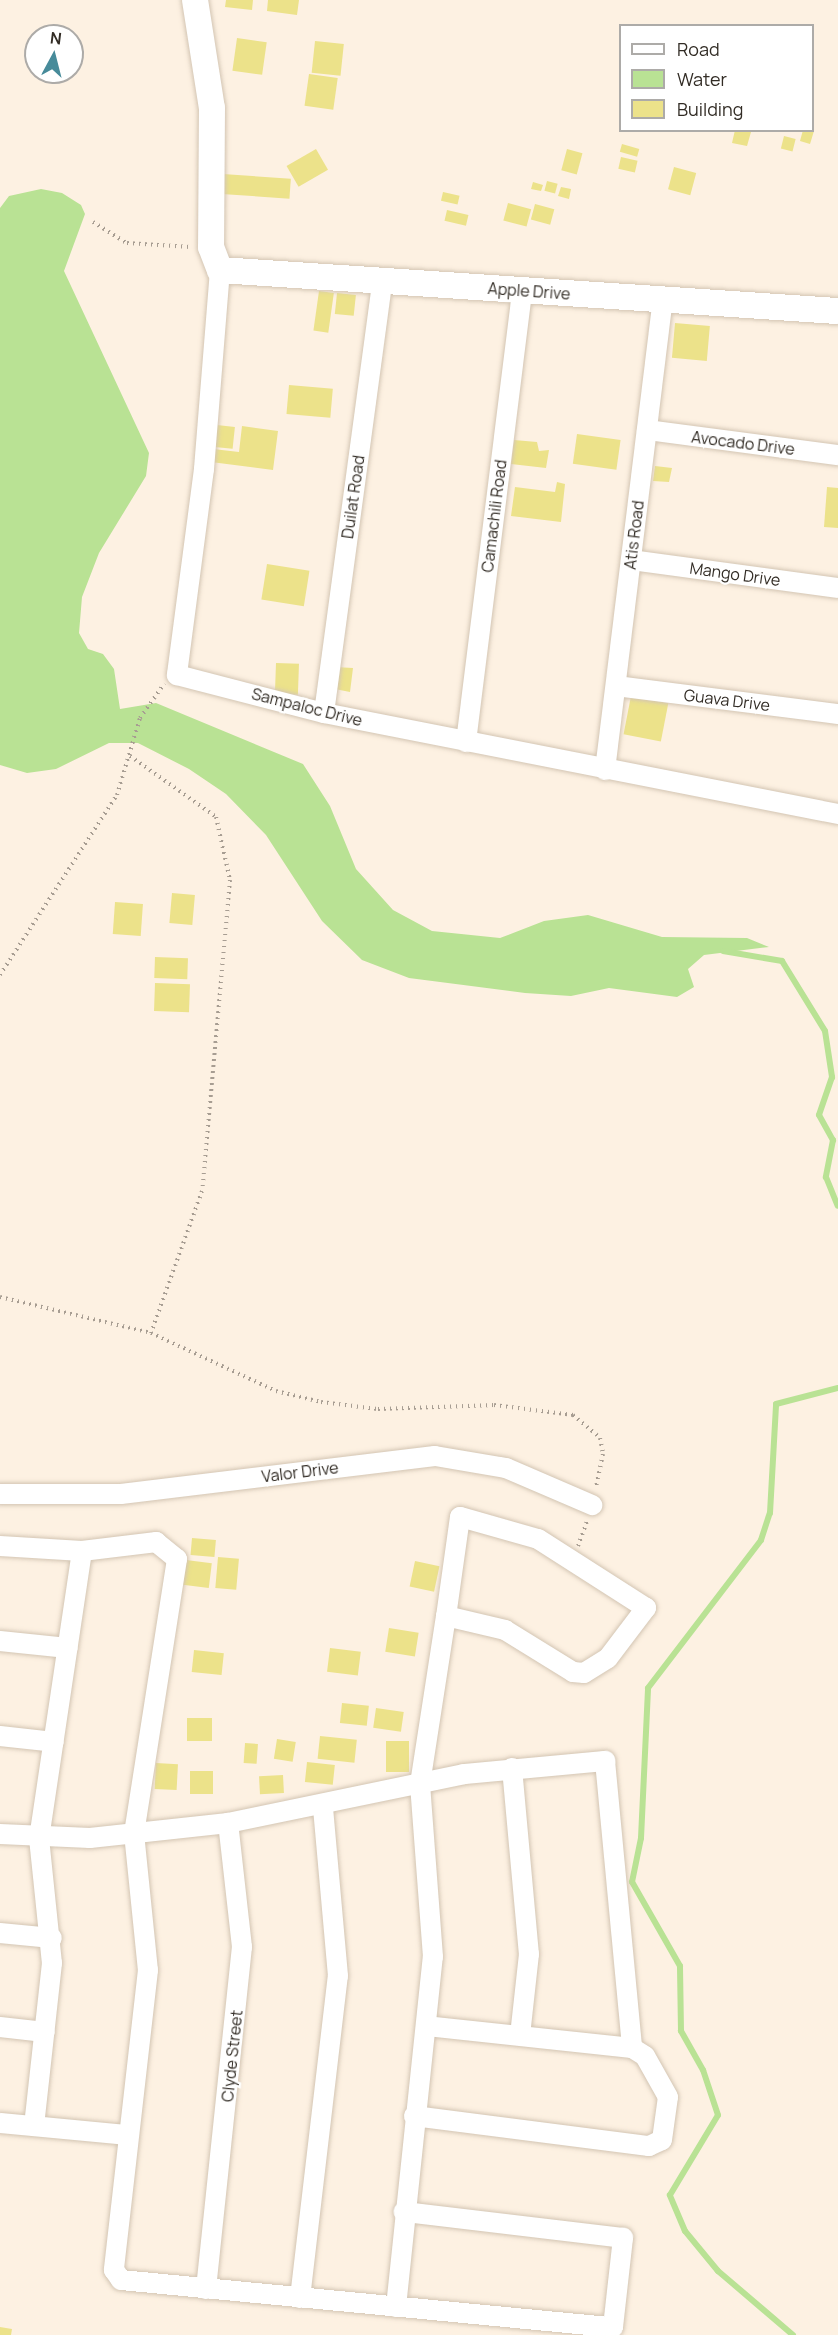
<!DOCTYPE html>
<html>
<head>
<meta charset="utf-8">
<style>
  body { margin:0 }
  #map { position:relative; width:838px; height:2335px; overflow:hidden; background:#fdf1e2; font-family:Manrope,sans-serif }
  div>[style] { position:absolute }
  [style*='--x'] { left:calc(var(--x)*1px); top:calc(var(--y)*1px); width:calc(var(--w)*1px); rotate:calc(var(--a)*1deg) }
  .water>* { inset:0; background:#b9e294 }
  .stream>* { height:6px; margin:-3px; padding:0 3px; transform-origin:3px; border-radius:3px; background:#b9e294 }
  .building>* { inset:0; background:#ece28a; transform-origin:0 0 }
  .path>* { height:4px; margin-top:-2px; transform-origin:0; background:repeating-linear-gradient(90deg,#a79d92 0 1.5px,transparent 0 6px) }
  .roads { filter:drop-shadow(0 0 2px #d3c5b3) drop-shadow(0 0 2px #d3c5b3) }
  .minor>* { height:20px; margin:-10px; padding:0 10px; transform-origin:10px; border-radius:10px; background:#fff }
  .tertiary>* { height:26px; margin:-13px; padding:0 13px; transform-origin:13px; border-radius:13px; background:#fff }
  span { translate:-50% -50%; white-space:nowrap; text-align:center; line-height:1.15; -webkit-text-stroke:4.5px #fff; paint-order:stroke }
  .street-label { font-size:16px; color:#322c25 }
  .legend { position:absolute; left:619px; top:24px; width:195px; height:108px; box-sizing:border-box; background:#fff; border:2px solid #adaba8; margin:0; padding:8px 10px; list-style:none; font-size:18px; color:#322c25 }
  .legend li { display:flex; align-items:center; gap:12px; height:30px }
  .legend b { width:30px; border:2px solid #adaba8 }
  .north { position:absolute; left:24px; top:24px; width:60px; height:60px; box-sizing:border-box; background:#fff; border:2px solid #adaba8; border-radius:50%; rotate:7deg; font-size:16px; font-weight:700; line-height:24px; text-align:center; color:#322c25 }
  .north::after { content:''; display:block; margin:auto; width:21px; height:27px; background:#478b9a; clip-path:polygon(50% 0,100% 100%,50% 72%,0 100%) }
</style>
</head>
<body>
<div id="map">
  <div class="water">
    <div style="clip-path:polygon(41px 189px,62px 193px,81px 205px,85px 214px,64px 271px,149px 453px,146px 476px,99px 553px,82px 597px,79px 633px,88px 649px,103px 654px,114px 669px,120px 709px,156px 703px,303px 764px,330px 806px,356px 869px,393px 910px,432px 931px,500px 938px,544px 921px,588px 915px,662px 937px,747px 938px,769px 947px,704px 955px,688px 969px,694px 987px,677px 997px,609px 988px,571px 996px,525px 993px,409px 978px,362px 960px,322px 921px,266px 835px,226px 794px,189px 769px,138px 743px,109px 743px,56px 769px,27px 773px,0 765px,0 208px,9px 196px)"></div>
  </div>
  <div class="stream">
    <div style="--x:723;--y:951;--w:60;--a:9.6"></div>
    <div style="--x:782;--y:961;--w:82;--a:58.4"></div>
    <div style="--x:825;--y:1031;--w:47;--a:81.3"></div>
    <div style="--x:832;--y:1077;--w:40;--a:108.9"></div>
    <div style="--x:819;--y:1115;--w:29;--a:61"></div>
    <div style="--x:833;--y:1140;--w:38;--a:101"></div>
    <div style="--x:826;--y:1177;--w:31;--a:68"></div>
    <div style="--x:793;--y:2335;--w:99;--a:-139.5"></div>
    <div style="--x:718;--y:2271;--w:52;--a:-129.5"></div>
    <div style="--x:685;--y:2231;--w:39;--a:-113"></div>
    <div style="--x:670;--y:2195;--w:93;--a:-59"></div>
    <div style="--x:718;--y:2115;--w:47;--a:-108.4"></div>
    <div style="--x:703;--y:2070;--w:45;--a:-119.4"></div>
    <div style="--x:681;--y:2031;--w:65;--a:-90.9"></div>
    <div style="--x:680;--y:1966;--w:97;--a:-119.7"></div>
    <div style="--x:632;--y:1882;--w:45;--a:-78.4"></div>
    <div style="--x:641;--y:1838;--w:150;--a:-87.3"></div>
    <div style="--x:648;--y:1688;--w:186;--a:-52.6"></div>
    <div style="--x:761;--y:1540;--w:28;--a:-72"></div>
    <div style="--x:770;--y:1513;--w:109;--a:-86.8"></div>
    <div style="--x:776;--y:1404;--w:64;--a:-14.5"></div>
  </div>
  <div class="building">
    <div style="clip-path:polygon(226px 0,253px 0,252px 10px,225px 7px)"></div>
    <div style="clip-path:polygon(268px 0,299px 0,297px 15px,267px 11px)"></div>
    <div style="left:237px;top:38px;width:30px;height:33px;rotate:8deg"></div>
    <div style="left:315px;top:41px;width:29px;height:32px;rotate:6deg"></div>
    <div style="left:309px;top:74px;width:29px;height:32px;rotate:8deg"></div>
    <div style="clip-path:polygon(735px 130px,751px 132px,747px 146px,732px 143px)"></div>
    <div style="clip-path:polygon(803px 130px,814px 131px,810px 144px,800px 141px)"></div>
    <div style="left:784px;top:136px;width:12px;height:13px;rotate:14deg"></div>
    <div style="left:622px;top:144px;width:18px;height:8px;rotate:16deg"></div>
    <div style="left:316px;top:149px;width:24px;height:34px;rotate:60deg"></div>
    <div style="left:567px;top:149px;width:16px;height:22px;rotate:15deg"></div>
    <div style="left:621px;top:157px;width:17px;height:12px;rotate:13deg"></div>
    <div style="left:674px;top:167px;width:23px;height:23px;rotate:15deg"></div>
    <div style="left:223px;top:174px;width:68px;height:20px;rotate:4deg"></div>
    <div style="left:547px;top:181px;width:11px;height:10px;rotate:15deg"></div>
    <div style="clip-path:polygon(533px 182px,543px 185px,541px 191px,531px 189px)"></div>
    <div style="clip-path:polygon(561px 187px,571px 189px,569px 199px,558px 196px)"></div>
    <div style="left:443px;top:192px;width:17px;height:9px;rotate:13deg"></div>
    <div style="left:508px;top:203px;width:24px;height:18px;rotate:15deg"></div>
    <div style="left:535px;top:204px;width:20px;height:16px;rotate:15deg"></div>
    <div style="left:447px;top:210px;width:22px;height:11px;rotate:13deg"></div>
    <div style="left:319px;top:291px;width:15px;height:40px;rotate:8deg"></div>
    <div style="left:337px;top:293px;width:19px;height:21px;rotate:6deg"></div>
    <div style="left:675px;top:323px;width:35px;height:35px;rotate:5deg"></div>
    <div style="left:289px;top:385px;width:44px;height:29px;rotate:5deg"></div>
    <div style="left:217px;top:425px;width:18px;height:22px;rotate:6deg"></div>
    <div style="clip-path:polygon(242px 426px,278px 431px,273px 470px,211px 462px,213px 449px,239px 452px)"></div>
    <div style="left:577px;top:434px;width:44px;height:30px;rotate:8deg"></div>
    <div style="clip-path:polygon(514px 440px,537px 442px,539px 451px,549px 450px,546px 468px,511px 464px)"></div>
    <div style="clip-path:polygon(655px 466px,672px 468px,669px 482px,653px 481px)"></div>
    <div style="clip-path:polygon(557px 482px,565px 484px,561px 522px,511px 516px,515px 487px,555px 492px)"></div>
    <div style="clip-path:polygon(827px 487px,838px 488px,838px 528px,824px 527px)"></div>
    <div style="left:267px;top:564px;width:43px;height:36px;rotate:9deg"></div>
    <div style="left:276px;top:663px;width:23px;height:31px;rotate:2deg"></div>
    <div style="clip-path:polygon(335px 667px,353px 668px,350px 692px,335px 689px)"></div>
    <div style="left:631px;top:696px;width:38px;height:39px;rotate:11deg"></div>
    <div style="left:172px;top:893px;width:23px;height:30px;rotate:5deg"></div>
    <div style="left:115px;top:902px;width:28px;height:32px;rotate:4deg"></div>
    <div style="left:155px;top:957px;width:33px;height:21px;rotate:2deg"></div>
    <div style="left:155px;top:983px;width:35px;height:28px;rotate:2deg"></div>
    <div style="left:192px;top:1538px;width:24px;height:17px;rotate:5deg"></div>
    <div style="left:218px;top:1557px;width:21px;height:31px;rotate:5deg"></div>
    <div style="left:186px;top:1560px;width:26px;height:25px;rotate:7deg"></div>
    <div style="left:415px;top:1561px;width:25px;height:26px;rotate:12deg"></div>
    <div style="left:389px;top:1628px;width:30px;height:24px;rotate:9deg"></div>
    <div style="left:330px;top:1648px;width:31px;height:24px;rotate:7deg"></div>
    <div style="left:194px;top:1650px;width:30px;height:22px;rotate:6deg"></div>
    <div style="left:342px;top:1703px;width:27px;height:20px;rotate:6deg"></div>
    <div style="left:376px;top:1708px;width:28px;height:20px;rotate:8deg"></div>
    <div style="left:187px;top:1718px;width:25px;height:23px"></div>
    <div style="left:320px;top:1736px;width:37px;height:23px;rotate:6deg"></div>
    <div style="left:277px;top:1739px;width:19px;height:20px;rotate:9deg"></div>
    <div style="left:409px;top:1741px;width:31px;height:23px;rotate:90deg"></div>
    <div style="left:245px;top:1743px;width:13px;height:20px;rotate:4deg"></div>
    <div style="left:307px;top:1762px;width:28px;height:20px;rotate:6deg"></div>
    <div style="left:156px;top:1763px;width:22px;height:26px;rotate:3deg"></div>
    <div style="left:190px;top:1771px;width:23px;height:23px"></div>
    <div style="left:283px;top:1775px;width:18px;height:24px;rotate:87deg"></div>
    <div style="clip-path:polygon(0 2327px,12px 2329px,11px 2335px,0 2335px)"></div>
  </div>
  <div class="path">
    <div style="--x:93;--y:222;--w:40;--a:32"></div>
    <div style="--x:127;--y:243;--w:63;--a:3.6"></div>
    <div style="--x:130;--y:756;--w:105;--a:35.3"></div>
    <div style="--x:216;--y:817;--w:65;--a:77.5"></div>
    <div style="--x:230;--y:880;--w:312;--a:95.1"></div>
    <div style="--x:202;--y:1191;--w:151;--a:109.8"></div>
    <div style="--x:0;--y:975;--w:215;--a:-57"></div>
    <div style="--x:117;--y:795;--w:80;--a:-73.4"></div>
    <div style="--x:140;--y:718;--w:42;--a:-54.8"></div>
    <div style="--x:0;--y:1297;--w:155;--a:13.4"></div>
    <div style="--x:151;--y:1333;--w:138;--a:24.9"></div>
    <div style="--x:276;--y:1391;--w:46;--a:13.7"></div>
    <div style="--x:321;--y:1402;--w:57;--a:7"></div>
    <div style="--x:378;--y:1409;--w:116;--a:-2"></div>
    <div style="--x:494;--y:1405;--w:80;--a:7.2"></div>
    <div style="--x:573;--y:1415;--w:35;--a:40"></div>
    <div style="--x:600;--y:1438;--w:16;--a:79"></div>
    <div style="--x:603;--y:1454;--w:35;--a:102"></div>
    <div style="--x:578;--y:1546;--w:27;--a:-70"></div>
  </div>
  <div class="roads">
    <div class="minor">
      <div style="--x:220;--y:270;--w:200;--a:94.6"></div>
      <div style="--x:204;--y:469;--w:208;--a:97.5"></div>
      <div style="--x:177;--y:675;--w:152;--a:14.5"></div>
      <div style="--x:324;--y:713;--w:524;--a:11.12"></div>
      <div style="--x:647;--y:430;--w:193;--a:7.5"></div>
      <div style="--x:631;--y:560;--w:209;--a:7.7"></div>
      <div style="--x:616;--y:686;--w:224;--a:7.2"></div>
      <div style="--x:324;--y:713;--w:435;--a:-82.3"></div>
      <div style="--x:466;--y:742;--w:454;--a:-82.9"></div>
      <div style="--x:605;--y:770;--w:475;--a:-83"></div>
      <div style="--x:0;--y:1494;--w:121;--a:0"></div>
      <div style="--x:121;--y:1494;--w:316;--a:-6.9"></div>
      <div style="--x:435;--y:1456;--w:72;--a:9.6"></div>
      <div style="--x:506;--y:1468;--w:94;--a:23.3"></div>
      <div style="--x:0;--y:1546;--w:82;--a:3.5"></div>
      <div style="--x:82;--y:1551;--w:290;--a:98.5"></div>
      <div style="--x:39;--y:1838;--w:126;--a:84.1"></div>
      <div style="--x:52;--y:1963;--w:164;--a:96.3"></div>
      <div style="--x:82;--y:1551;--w:75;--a:-6.9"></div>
      <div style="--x:156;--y:1542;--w:27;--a:39"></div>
      <div style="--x:177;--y:1559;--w:277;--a:98.9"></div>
      <div style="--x:134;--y:1833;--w:138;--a:84.2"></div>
      <div style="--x:148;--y:1970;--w:302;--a:96.5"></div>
      <div style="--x:114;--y:2270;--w:12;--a:55"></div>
      <div style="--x:121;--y:2280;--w:494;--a:5.5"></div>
      <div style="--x:613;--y:2327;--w:90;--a:-83.6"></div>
      <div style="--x:623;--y:2238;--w:221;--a:-173.2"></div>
      <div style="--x:0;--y:1641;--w:68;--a:5.9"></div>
      <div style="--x:0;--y:1736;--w:54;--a:6.3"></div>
      <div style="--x:512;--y:1768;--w:187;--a:84.8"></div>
      <div style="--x:529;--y:1954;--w:82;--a:96.3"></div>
      <div style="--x:0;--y:1834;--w:90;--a:2.5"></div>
      <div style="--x:90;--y:1838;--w:139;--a:-6.2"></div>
      <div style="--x:228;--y:1823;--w:241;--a:-11.7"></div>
      <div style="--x:464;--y:1774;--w:142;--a:-5.3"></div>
      <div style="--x:605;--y:1761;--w:288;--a:84.6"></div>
      <div style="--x:0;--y:1933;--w:52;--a:5.5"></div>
      <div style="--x:0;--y:2027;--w:45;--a:6.3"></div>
      <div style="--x:414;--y:2116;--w:237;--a:7.3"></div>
      <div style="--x:649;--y:2146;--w:14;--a:-25"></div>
      <div style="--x:662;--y:2140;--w:43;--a:-82.1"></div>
      <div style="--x:668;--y:2097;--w:47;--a:-119.3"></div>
      <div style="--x:645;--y:2056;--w:15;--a:-148"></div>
      <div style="--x:632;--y:2048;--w:206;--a:-173.9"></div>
      <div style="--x:0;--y:2123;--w:127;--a:5.4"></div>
      <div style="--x:206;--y:2289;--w:344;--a:-84"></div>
      <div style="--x:242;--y:1947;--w:125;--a:-96.4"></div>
      <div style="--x:300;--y:2298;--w:324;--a:-83.3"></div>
      <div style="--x:338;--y:1976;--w:170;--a:-95.1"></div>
      <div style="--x:396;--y:2307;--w:352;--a:-84"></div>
      <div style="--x:433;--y:1957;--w:173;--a:-94.3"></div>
      <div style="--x:420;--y:1784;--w:170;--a:-81.2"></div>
      <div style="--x:446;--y:1616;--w:61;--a:13.3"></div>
      <div style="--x:505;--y:1630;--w:80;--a:31.7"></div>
      <div style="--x:573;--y:1672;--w:11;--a:5"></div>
      <div style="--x:584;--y:1673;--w:28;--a:-32"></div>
      <div style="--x:608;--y:1658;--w:63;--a:-52.8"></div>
      <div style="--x:646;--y:1608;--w:128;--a:-147.4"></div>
      <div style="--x:538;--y:1539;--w:81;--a:-164.2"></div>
      <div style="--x:460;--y:1517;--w:100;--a:98"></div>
    </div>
    <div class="tertiary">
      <div style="--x:195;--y:0;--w:109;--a:81.1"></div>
      <div style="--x:212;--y:108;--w:139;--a:90.4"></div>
      <div style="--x:211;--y:247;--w:25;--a:69"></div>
      <div style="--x:220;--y:270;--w:619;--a:3.8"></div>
    </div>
  </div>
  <div class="street-label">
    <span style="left:529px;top:291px;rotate:4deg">Apple Drive</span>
    <span style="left:743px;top:443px;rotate:7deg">Avocado Drive</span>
    <span style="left:353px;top:497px;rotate:-82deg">Duilat Road</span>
    <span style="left:494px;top:516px;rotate:-83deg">Camachili Road</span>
    <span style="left:634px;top:535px;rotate:-83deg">Atis Road</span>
    <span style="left:735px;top:574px;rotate:8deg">Mango Drive</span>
    <span style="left:727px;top:700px;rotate:7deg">Guava Drive</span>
    <span style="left:307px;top:707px;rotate:14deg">Sampaloc Drive</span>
    <span style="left:300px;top:1472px;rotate:-7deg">Valor Drive</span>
    <span style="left:232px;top:2056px;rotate:-84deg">Clyde Street</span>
  </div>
  <ul class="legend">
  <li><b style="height:8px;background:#fff"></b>Road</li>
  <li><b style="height:16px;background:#b9e294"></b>Water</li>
  <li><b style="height:16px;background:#ece28a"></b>Building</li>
  </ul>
  <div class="north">N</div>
</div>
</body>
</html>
